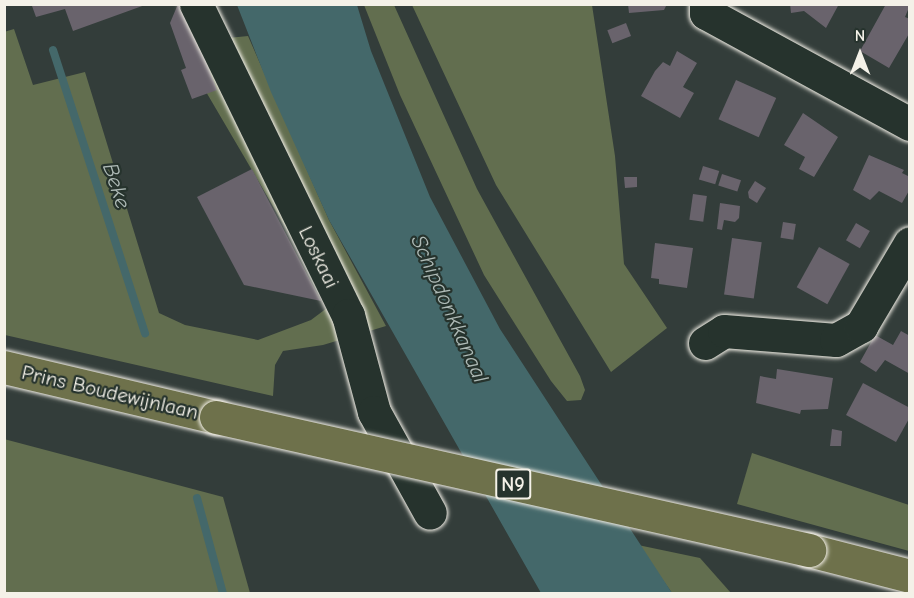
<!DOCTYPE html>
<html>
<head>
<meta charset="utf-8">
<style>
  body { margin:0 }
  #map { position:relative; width:914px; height:598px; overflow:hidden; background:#333d3a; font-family:"Comic Neue",sans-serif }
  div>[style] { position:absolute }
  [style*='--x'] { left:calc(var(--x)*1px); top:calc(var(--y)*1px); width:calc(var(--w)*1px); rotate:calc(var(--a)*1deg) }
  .green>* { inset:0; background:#626e4f }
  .water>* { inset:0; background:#44686a }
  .stream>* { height:8px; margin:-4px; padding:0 4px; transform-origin:4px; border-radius:4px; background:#44686a }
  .building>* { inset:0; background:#69636c; transform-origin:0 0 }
  .roads { filter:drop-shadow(0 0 2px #f4f1e8) drop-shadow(0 0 2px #f4f1e8) }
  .minor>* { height:33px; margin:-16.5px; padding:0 16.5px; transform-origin:16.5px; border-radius:16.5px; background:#26332d }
  .major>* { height:33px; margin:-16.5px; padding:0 16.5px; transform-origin:16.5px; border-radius:16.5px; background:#6e714b }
  .bridges { filter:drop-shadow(0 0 2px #f4f1e8) drop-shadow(0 0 2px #f4f1e8) }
  .major-bridge>* { height:33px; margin:-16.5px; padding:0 16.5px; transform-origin:16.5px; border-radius:16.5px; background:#6e714b }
  span { translate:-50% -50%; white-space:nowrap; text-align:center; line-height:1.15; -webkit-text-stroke:4.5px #26332d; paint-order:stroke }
  .shield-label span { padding:2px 4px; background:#26332d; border:2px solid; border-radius:4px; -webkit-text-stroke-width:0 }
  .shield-label { font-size:20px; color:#f4f1e8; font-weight:700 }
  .street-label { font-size:21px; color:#f4f1e8 }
  .water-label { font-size:22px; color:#aebab6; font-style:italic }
  .frame { position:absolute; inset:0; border:6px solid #f4f1e8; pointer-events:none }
  .north { position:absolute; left:830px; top:24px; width:60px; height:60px; -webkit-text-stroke:4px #26332d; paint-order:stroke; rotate:0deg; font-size:16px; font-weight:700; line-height:24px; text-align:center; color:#f4f1e8 }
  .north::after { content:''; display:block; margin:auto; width:21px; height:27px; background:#f4f1e8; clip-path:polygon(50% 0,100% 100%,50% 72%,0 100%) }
</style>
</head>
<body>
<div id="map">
  <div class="green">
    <div style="clip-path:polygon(364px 5px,394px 5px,477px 189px,580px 376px,585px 390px,581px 400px,567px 401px,551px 381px,484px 275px,400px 95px)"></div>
    <div style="clip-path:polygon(412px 5px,592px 5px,615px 156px,624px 264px,667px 328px,611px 372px,496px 185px)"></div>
    <div style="clip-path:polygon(14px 29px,33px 85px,85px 72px,159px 313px,185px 325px,258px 340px,311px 320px,331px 305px,202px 85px,218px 39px,248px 36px,329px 220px,386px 326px,323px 345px,283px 351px,275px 365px,273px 396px,5px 335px,4px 32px)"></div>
    <div style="clip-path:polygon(4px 439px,223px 497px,250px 593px,5px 593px)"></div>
    <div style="clip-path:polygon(752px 453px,909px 505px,909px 551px,737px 504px)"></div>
    <div style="clip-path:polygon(638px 545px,700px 558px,731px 593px,672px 593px)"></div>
  </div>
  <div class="water">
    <div style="clip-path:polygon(237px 5px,357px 5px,371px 51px,430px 197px,500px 329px,672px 593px,541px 593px,329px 220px,271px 92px)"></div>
  </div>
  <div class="stream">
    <div style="--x:53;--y:50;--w:298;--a:72"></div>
    <div style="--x:197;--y:498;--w:99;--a:74.8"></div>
  </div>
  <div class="building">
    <div style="clip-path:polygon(35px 4px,145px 4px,145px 5px,73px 31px,65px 9px,36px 17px,32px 6px)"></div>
    <div style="clip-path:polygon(178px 4px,185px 4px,217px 90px,192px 99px,181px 70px,186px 68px,170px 23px)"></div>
    <div style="clip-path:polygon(628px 4px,666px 4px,666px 6px,664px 10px,629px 13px)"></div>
    <div style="clip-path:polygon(790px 4px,839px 4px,826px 28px,804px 11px,791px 13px)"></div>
    <div style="clip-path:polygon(886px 4px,910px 5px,905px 17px,910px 19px,910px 32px,889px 68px,860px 51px)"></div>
    <div style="left:626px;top:23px;width:14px;height:20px;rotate:69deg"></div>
    <div style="clip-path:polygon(677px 51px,697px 63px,683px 87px,694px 93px,680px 118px,641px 96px,655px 71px,663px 62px,670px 66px)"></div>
    <div style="left:736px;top:80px;width:44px;height:43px;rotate:24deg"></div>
    <div style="clip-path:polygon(803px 113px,838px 137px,814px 177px,799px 169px,805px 157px,784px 145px)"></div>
    <div style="clip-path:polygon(869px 155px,904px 170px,902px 173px,910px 177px,910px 189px,902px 203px,879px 191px,870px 200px,853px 190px)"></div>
    <div style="left:703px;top:166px;width:17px;height:14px;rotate:17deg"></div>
    <div style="clip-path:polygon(252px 169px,321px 301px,244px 285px,197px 197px)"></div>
    <div style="left:722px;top:174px;width:20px;height:12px;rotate:18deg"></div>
    <div style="clip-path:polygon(624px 177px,637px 177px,637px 187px,625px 188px)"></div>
    <div style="clip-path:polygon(755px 181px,766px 188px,757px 203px,749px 198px,748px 192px)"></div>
    <div style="left:693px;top:194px;width:14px;height:26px;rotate:8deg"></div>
    <div style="clip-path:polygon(720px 203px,740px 206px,739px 218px,735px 222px,724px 220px,722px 230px,717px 229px)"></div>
    <div style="left:783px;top:222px;width:13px;height:16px;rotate:9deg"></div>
    <div style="left:856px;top:223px;width:16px;height:20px;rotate:30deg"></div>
    <div style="left:732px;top:238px;width:30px;height:57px;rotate:8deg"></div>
    <div style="clip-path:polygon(655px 243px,693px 248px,687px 288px,659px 284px,659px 279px,651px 278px)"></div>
    <div style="left:819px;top:247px;width:35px;height:46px;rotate:29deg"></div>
    <div style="clip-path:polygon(901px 331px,910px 336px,910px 374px,885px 360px,876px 372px,860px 362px,875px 335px,893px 345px)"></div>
    <div style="clip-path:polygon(777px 369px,833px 378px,828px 409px,801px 410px,800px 414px,756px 403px,760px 376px,776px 379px)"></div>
    <div style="clip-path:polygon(863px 383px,910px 408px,910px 417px,896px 442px,846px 415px)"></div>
    <div style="clip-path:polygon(832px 429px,842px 431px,841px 446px,830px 446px)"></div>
  </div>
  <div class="roads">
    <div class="minor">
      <div style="--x:196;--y:4;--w:346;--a:64"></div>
      <div style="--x:348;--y:315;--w:100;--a:75"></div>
      <div style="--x:374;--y:412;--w:115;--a:61"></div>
      <div style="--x:706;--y:4;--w:9;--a:90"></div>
      <div style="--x:706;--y:13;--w:232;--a:28.6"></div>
      <div style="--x:705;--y:343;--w:22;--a:-32"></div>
      <div style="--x:724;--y:331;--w:112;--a:4.6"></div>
      <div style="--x:836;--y:340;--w:29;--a:-29"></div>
      <div style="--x:861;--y:326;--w:96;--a:-59.4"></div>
    </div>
    <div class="major">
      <div style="--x:4;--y:367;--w:218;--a:13.3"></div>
      <div style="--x:809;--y:550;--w:104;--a:14.4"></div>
    </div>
  </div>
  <div class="bridges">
    <div class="major-bridge">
      <div style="--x:216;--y:417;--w:608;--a:12.64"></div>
    </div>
  </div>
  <div class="shield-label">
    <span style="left:513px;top:484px">N9</span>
  </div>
  <div class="street-label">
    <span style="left:319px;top:257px;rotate:64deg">Loskaai</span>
    <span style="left:110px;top:392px;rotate:13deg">Prins Boudewijnlaan</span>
  </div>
  <div class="water-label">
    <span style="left:116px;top:186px;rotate:72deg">Beke</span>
    <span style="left:449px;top:309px;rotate:66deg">Schipdonkkanaal</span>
  </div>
  <div class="frame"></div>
  <div class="north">N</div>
</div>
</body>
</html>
